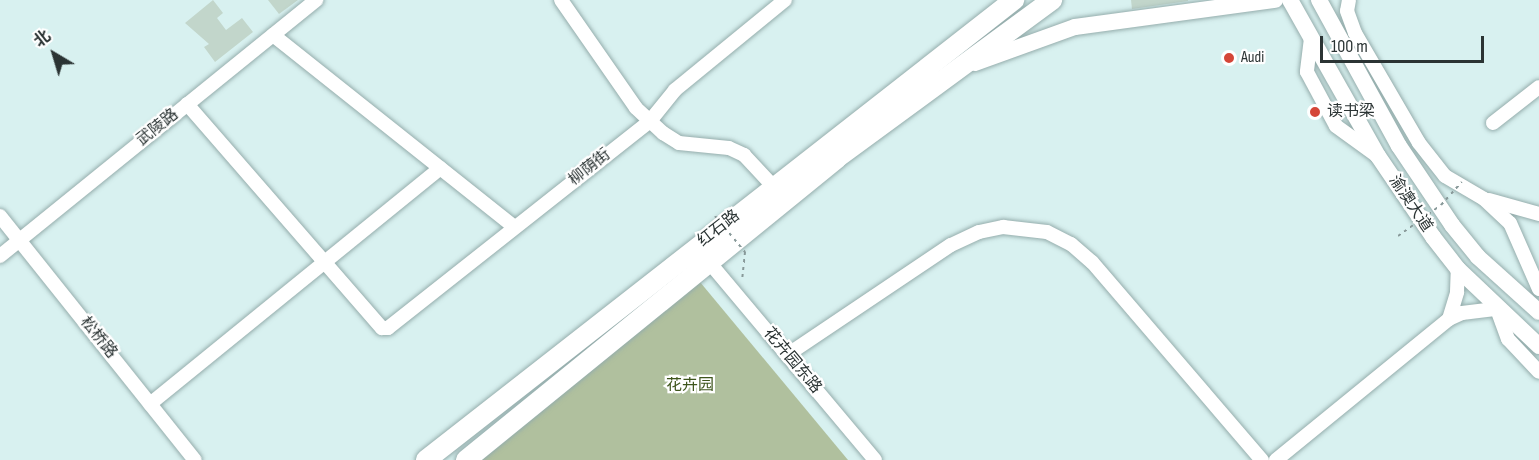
<!DOCTYPE html>
<html>
<head>
<meta charset="utf-8">
<style>
  body { margin:0 }
  #map { position:relative; width:1539px; height:460px; overflow:hidden; background:#d8f1f0; font-family:"Sofia Sans Condensed","Noto Sans SC",sans-serif }
  div>[style] { position:absolute }
  [style*='--x'] { left:calc(var(--x)*1px); top:calc(var(--y)*1px); width:calc(var(--w)*1px); rotate:calc(var(--a)*1deg) }
  .green>* { inset:0; background:#b0c09e }
  .building>* { inset:0; background:#c2d6cb }
  .roads { filter:drop-shadow(0 0 2px #95adac) drop-shadow(0 0 2px #95adac) }
  .minor>* { height:14px; margin:-7px; padding:0 7px; transform-origin:7px; border-radius:7px; background:#fff }
  .major>* { height:16px; margin:-8px; padding:0 8px; transform-origin:8px; border-radius:8px; background:#fff }
  .highway>* { height:20px; margin:-10px; padding:0 10px; transform-origin:10px; border-radius:10px; background:#fff }
  .path-bridge>* { height:2px; margin-top:-1px; transform-origin:0; background:repeating-linear-gradient(90deg,#899 0 3px,transparent 0 7.5px) }
  .dots>* { width:16px; height:16px; translate:-50% -50%; box-sizing:border-box; border:3px solid #fff; border-radius:50% }
  span { translate:-50% -50%; white-space:nowrap; text-align:center; line-height:1.15; -webkit-text-stroke:4.5px #fff; paint-order:stroke }
  .poi-label { font-size:16px; color:#2b3434 }
  .left { translate:0 -50%; text-align:left }
  .street-label { font-size:16px; color:#2b3434 }
  .park-label { font-size:16px; color:#3e551c }
  .north { position:absolute; left:24px; top:24px; width:60px; height:60px; -webkit-text-stroke:4px #fff; paint-order:stroke; rotate:322deg; font-size:16px; font-weight:700; line-height:24px; text-align:center; color:#2b3434 }
  .north::after { content:''; display:block; margin:auto; width:21px; height:27px; background:#2b3434; clip-path:polygon(50% 0,100% 100%,50% 72%,0 100%) }
  .scale { position:absolute; left:1320px; top:36px; width:164px; height:27px; box-sizing:border-box; border:3px solid #2b3434; border-top:0; padding-left:8px; font-size:18px; line-height:21px; white-space:nowrap; color:#2b3434; -webkit-text-stroke:4px #fff; paint-order:stroke }
</style>
</head>
<body>
<div id="map">
  <div class="green">
    <div style="clip-path:polygon(700px 282px,848px 460px,482px 460px)"></div>
  </div>
  <div class="building">
    <div style="clip-path:polygon(213px 0,223px 13px,217px 18px,226px 30px,242px 18px,253px 32px,215px 62px,204px 47px,209px 44px,185px 23px)"></div>
    <div style="clip-path:polygon(268px 0,298px 0,279px 14px)"></div>
    <div style="clip-path:polygon(1131px 0,1188px 0,1188px 1px,1132px 9px)"></div>
  </div>
  <div class="roads">
    <div class="minor">
      <div style="--x:561;--y:0;--w:131;--a:55.2"></div>
      <div style="--x:636;--y:108;--w:37;--a:43"></div>
      <div style="--x:663;--y:133;--w:19;--a:32"></div>
      <div style="--x:679;--y:143;--w:50;--a:5.7"></div>
      <div style="--x:729;--y:148;--w:17;--a:25"></div>
      <div style="--x:744;--y:155;--w:42;--a:46.9"></div>
      <div style="--x:1349;--y:0;--w:11;--a:100"></div>
      <div style="--x:1347;--y:11;--w:23;--a:70"></div>
      <div style="--x:1355;--y:33;--w:127;--a:59.8"></div>
      <div style="--x:1419;--y:143;--w:42;--a:51.8"></div>
      <div style="--x:1445;--y:176;--w:45;--a:30.5"></div>
      <div style="--x:1484;--y:199;--w:35;--a:43"></div>
      <div style="--x:1510;--y:223;--w:72;--a:66.3"></div>
      <div style="--x:273;--y:35;--w:308;--a:38.5"></div>
      <div style="--x:1311;--y:38;--w:34;--a:97"></div>
      <div style="--x:1307;--y:72;--w:61;--a:61.8"></div>
      <div style="--x:1336;--y:126;--w:49;--a:35.9"></div>
      <div style="--x:187;--y:104;--w:297;--a:49"></div>
      <div style="--x:382;--y:328;--w:6;--a:0"></div>
      <div style="--x:388;--y:328;--w:334;--a:-38.3"></div>
      <div style="--x:650;--y:121;--w:40;--a:-51"></div>
      <div style="--x:675;--y:90;--w:142;--a:-39.3"></div>
      <div style="--x:1493;--y:123;--w:58;--a:-38"></div>
      <div style="--x:1489;--y:200;--w:52;--a:15.6"></div>
      <div style="--x:0;--y:216;--w:312;--a:51.4"></div>
      <div style="--x:0;--y:256;--w:407;--a:-39"></div>
      <div style="--x:709;--y:262;--w:258;--a:50"></div>
      <div style="--x:1449;--y:319;--w:28;--a:-73"></div>
      <div style="--x:1457;--y:292;--w:23;--a:-88"></div>
      <div style="--x:787;--y:355;--w:197;--a:-33.9"></div>
      <div style="--x:951;--y:245;--w:31;--a:-25"></div>
      <div style="--x:979;--y:232;--w:25;--a:-12"></div>
      <div style="--x:1003;--y:227;--w:44;--a:6.5"></div>
      <div style="--x:1047;--y:232;--w:27;--a:27"></div>
      <div style="--x:1071;--y:244;--w:28;--a:41"></div>
      <div style="--x:1092;--y:262;--w:261;--a:49.4"></div>
      <div style="--x:150;--y:404;--w:374;--a:-39.1"></div>
      <div style="--x:1276;--y:460;--w:223;--a:-39.2"></div>
      <div style="--x:1449;--y:319;--w:14;--a:-25"></div>
      <div style="--x:1462;--y:313;--w:35;--a:-7"></div>
      <div style="--x:1497;--y:309;--w:32;--a:70"></div>
      <div style="--x:1508;--y:339;--w:45;--a:46.8"></div>
    </div>
    <div class="major">
      <div style="--x:1290;--y:0;--w:179;--a:60.6"></div>
      <div style="--x:1378;--y:156;--w:98;--a:55.8"></div>
      <div style="--x:1433;--y:237;--w:41;--a:52"></div>
      <div style="--x:1458;--y:269;--w:112;--a:43.5"></div>
      <div style="--x:1319;--y:0;--w:166;--a:61.3"></div>
      <div style="--x:1399;--y:146;--w:95;--a:56.1"></div>
      <div style="--x:1452;--y:225;--w:41;--a:50.9"></div>
      <div style="--x:1478;--y:257;--w:82;--a:42"></div>
      <div style="--x:975;--y:63;--w:106;--a:-19.8"></div>
      <div style="--x:1075;--y:27;--w:202;--a:-7.7"></div>
    </div>
    <div class="highway">
      <div style="--x:426;--y:460;--w:747;--a:-38.04"></div>
      <div style="--x:466;--y:460;--w:478;--a:-39.1"></div>
      <div style="--x:837;--y:158;--w:267;--a:-36.3"></div>
    </div>
  </div>
  <div class="path-bridge">
    <div style="--x:715;--y:216;--w:47;--a:50.2"></div>
    <div style="--x:745;--y:252;--w:29;--a:96"></div>
    <div style="--x:1398;--y:236;--w:53;--a:-35.8"></div>
    <div style="--x:1441;--y:205;--w:31;--a:-48"></div>
  </div>
  <div class="dots">
    <div style="left:1229px;top:58px;background:#d44638"></div>
    <div style="left:1315px;top:112px;background:#d44638"></div>
  </div>
  <div class="poi-label">
    <span class="left" style="left:1241px;top:58px">Audi</span>
    <span class="left" style="left:1327px;top:112px">读书梁</span>
  </div>
  <div class="street-label">
    <span style="left:158px;top:128px;rotate:-39deg">武陵路</span>
    <span style="left:590px;top:168px;rotate:-38deg">柳荫街</span>
    <span style="left:1410px;top:204px;rotate:56deg">渝澳大道</span>
    <span style="left:719px;top:229px;rotate:-38deg">红石路</span>
    <span style="left:98px;top:338px;rotate:51deg">松桥路</span>
    <span style="left:792px;top:361px;rotate:50deg">花卉园东路</span>
  </div>
  <div class="park-label">
    <span style="left:690px;top:386px">花卉园</span>
  </div>
  <div class="north">北</div>
  <div class="scale">100 m</div>
</div>
</body>
</html>
